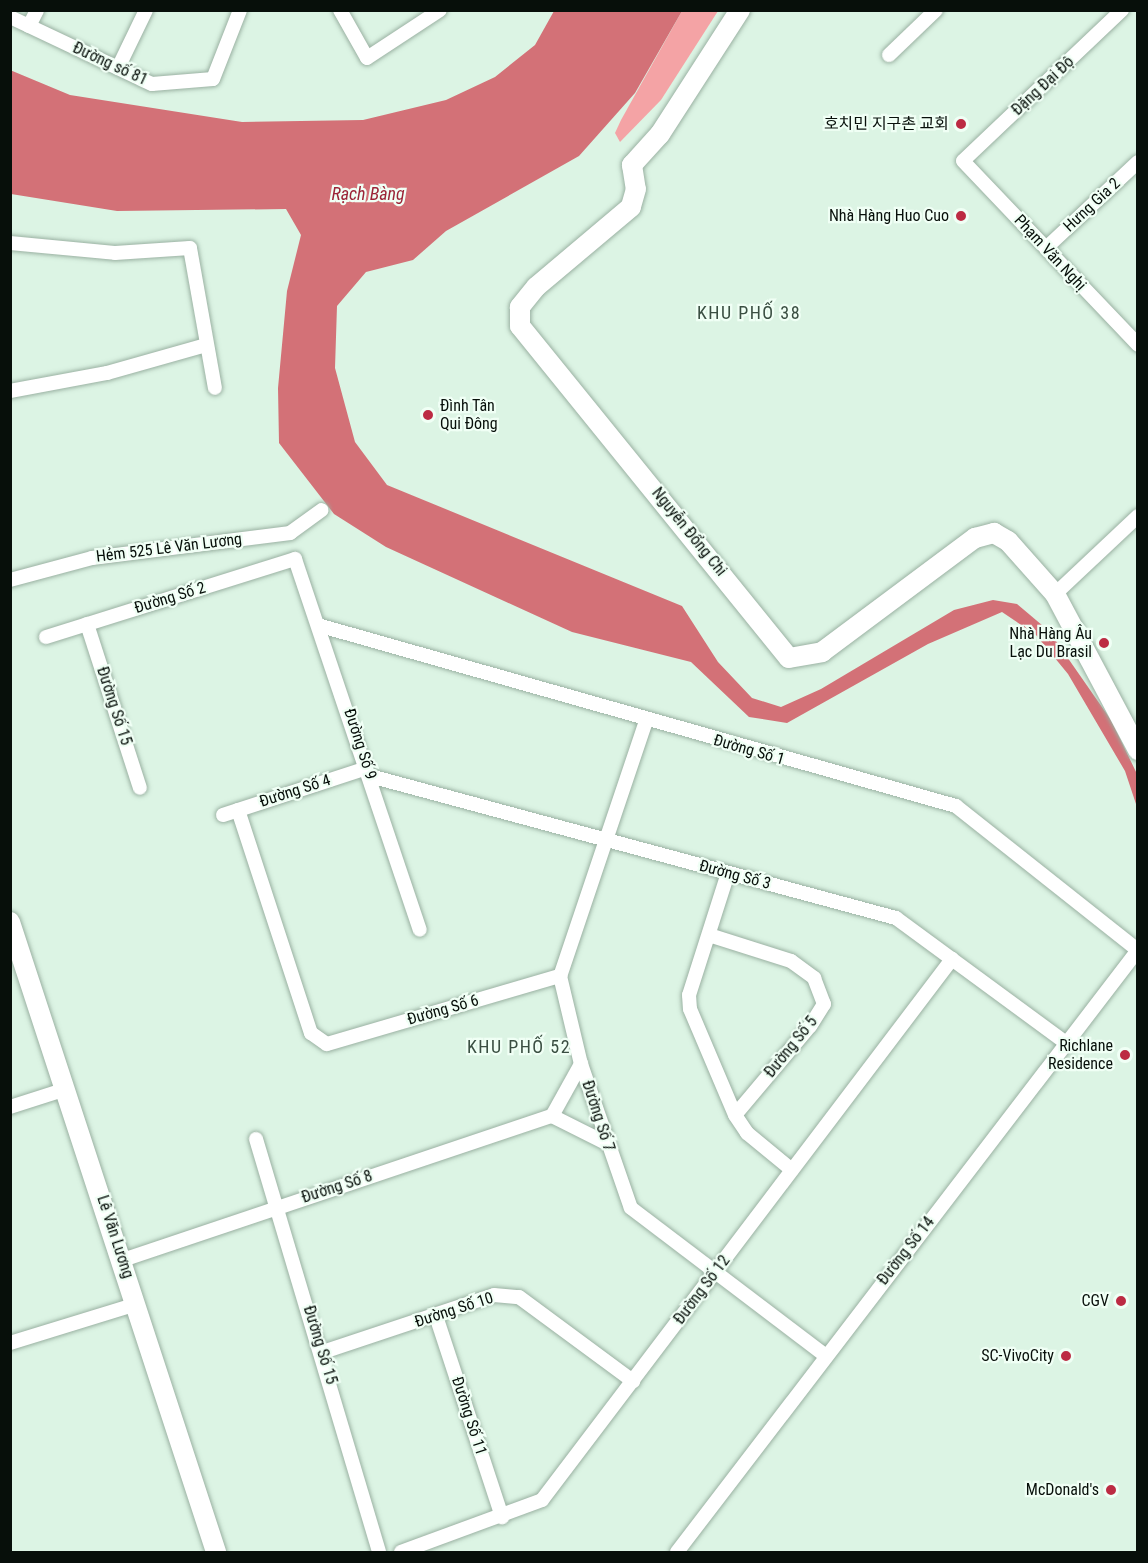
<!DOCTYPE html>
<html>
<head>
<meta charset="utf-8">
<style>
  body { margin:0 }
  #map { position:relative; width:1148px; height:1563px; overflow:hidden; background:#dcf4e4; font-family:"Roboto Condensed","Noto Sans KR",sans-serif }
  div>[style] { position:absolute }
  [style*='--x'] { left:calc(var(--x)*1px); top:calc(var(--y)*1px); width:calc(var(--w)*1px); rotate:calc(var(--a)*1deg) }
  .green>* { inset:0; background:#f4a3a5 }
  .water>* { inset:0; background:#d37177 }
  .roads { filter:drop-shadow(0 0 2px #9ab1a2) drop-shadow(0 0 2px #9ab1a2) }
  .street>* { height:14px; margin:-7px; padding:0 7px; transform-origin:7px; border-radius:7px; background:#fff }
  .secondary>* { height:20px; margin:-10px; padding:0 10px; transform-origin:10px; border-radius:10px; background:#fff }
  .dots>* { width:16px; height:16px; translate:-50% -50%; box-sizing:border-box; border:3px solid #f0fff5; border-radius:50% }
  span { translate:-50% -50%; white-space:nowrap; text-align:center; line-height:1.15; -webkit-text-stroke:4.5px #f0fff5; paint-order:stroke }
  .street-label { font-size:16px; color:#070f0a }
  .poi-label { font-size:16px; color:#070f0a }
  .right { translate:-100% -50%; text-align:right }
  .left { translate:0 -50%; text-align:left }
  .water-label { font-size:18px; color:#9b2437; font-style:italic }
  .neighbourhood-label { font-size:18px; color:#3a4f42; letter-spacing:1.5px }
  .frame { position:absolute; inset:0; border:12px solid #070f0a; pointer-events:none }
</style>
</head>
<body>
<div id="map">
  <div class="green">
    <div style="clip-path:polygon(682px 11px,718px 11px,661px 100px,620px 142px,615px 133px,621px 120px)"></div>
  </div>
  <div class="water">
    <div style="clip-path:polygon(554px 11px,682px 11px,635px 93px,579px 156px,446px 231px,413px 260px,366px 272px,337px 306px,335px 368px,355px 442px,387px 485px,682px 606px,718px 662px,752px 698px,781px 707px,821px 689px,954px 610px,993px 600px,1017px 604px,1049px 631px,1111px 720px,1137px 774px,1137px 807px,1125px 771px,1068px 674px,1036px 635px,1002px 612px,928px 644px,787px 723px,749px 717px,691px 662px,572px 632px,386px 547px,334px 514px,279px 443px,278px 388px,287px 291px,301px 235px,286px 209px,117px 211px,11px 194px,10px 70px,70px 95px,242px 122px,363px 120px,446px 100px,495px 77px,535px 45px)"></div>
  </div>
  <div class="roads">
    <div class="street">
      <div style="--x:340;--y:10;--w:55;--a:60.6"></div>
      <div style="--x:367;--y:58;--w:87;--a:-33.3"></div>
      <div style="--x:1122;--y:10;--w:219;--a:136.5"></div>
      <div style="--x:963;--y:161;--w:254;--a:46.4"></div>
      <div style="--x:10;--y:17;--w:157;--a:25.3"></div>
      <div style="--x:152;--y:84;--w:61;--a:-4.7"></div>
      <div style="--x:213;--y:79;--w:74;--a:-68.6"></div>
      <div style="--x:29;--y:26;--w:18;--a:-63"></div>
      <div style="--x:889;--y:55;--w:65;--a:-43.8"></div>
      <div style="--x:118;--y:68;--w:64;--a:-64.2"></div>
      <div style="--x:10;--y:243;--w:105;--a:5.4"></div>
      <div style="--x:115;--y:253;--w:75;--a:-3.8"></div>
      <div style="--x:190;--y:248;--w:142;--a:79.9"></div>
      <div style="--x:1046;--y:248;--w:126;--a:-43.1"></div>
      <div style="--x:10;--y:391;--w:99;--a:-10.5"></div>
      <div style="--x:107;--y:373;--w:103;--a:-15.8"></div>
      <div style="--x:10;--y:580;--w:85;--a:-15"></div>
      <div style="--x:92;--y:558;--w:200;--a:-7.2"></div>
      <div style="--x:290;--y:533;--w:39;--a:-36"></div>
      <div style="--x:1055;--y:594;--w:114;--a:-43.2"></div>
      <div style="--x:87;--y:624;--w:172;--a:72.1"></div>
      <div style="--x:321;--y:626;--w:660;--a:15.83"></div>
      <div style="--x:956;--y:806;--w:232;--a:38.4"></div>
      <div style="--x:46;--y:637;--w:261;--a:-17.4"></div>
      <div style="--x:295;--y:559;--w:391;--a:71.4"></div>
      <div style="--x:646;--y:721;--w:269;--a:108.6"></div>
      <div style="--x:560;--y:976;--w:90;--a:76.6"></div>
      <div style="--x:581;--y:1064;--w:152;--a:70.9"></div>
      <div style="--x:631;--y:1208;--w:245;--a:37.2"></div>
      <div style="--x:370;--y:776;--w:545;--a:15.11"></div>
      <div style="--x:896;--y:918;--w:211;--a:36.3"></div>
      <div style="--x:238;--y:810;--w:235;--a:71.9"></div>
      <div style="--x:311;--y:1033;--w:19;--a:35"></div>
      <div style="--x:327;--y:1044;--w:243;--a:-16.3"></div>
      <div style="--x:223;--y:815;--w:151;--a:-18.1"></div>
      <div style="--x:728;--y:873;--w:128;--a:107.7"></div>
      <div style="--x:689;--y:995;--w:14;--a:86"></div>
      <div style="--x:690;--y:1009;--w:115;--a:67"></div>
      <div style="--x:735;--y:1115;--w:22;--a:56"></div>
      <div style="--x:747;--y:1133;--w:58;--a:39.4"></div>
      <div style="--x:709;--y:935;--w:86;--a:17.6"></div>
      <div style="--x:791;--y:961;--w:29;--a:36"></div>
      <div style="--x:814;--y:978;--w:28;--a:69"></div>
      <div style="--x:824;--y:1004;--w:26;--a:122"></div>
      <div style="--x:810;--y:1026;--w:116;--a:130.1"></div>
      <div style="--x:10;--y:1107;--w:59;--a:-17.8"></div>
      <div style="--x:552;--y:1116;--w:63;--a:26.6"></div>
      <div style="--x:256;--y:1139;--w:431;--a:73.4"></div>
      <div style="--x:123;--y:1260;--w:453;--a:-18.6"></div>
      <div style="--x:552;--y:1116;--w:60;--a:-60.9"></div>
      <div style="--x:436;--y:1316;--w:212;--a:71.8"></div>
      <div style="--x:10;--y:1343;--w:133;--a:-17.1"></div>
      <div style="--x:323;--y:1352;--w:180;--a:-18.4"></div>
      <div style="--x:494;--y:1295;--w:25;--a:5"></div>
      <div style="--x:519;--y:1297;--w:142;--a:36.4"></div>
      <div style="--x:401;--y:1552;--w:150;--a:-20.2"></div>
      <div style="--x:542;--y:1500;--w:679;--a:-52.84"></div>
      <div style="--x:677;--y:1552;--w:758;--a:-52.56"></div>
    </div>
    <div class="secondary">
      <div style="--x:740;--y:10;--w:148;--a:122.8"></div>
      <div style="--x:660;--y:134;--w:42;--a:132.1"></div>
      <div style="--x:632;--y:165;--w:24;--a:81"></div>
      <div style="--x:636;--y:189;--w:19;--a:106"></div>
      <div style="--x:631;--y:207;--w:124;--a:139.9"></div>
      <div style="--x:536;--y:287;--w:26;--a:129"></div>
      <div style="--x:520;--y:307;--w:19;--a:90"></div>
      <div style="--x:520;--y:326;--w:427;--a:51"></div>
      <div style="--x:789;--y:658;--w:34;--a:-10"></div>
      <div style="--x:822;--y:652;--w:191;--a:-36.7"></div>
      <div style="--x:975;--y:538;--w:20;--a:-15"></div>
      <div style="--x:994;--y:533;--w:16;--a:30"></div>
      <div style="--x:1008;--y:541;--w:71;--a:48.4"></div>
      <div style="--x:1055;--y:594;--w:177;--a:62"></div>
      <div style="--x:10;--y:922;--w:663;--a:71.89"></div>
    </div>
  </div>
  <div class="dots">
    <div style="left:961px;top:124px;background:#bc2b43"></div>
    <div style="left:961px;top:216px;background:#bc2b43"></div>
    <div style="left:428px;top:415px;background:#bc2b43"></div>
    <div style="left:1104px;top:643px;background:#bc2b43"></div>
    <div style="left:1125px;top:1055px;background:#bc2b43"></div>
    <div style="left:1121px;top:1301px;background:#bc2b43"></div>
    <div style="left:1066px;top:1356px;background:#bc2b43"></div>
    <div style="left:1111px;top:1490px;background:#bc2b43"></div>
  </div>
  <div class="street-label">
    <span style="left:110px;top:64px;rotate:25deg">Đường số 81</span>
    <span style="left:1043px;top:86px;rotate:-43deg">Đặng Đại Độ</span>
    <span style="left:1092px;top:205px;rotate:-43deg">Hưng Gia 2</span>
    <span style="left:1050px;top:253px;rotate:47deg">Phạm Văn Nghị</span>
    <span style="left:689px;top:532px;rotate:51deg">Nguyễn Đổng Chi</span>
    <span style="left:169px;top:548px;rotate:-7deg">Hẻm 525 Lê Văn Lương</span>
    <span style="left:170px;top:598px;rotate:-17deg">Đường Số 2</span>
    <span style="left:114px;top:706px;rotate:72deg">Đường Số 15</span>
    <span style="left:360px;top:744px;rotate:72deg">Đường Số 9</span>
    <span style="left:749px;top:750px;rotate:16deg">Đường Số 1</span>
    <span style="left:295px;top:791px;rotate:-18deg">Đường Số 4</span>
    <span style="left:735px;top:875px;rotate:15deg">Đường Số 3</span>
    <span style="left:443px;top:1010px;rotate:-16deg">Đường Số 6</span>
    <span style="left:791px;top:1047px;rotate:-51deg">Đường Số 5</span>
    <span style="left:598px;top:1116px;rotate:72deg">Đường Số 7</span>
    <span style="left:337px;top:1187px;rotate:-18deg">Đường Số 8</span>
    <span style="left:115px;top:1237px;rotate:72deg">Lê Văn Lương</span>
    <span style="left:906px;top:1251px;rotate:-52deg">Đường Số 14</span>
    <span style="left:702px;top:1290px;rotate:-53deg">Đường Số 12</span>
    <span style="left:454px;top:1310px;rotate:-18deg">Đường Số 10</span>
    <span style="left:320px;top:1345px;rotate:73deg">Đường Số 15</span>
    <span style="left:469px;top:1416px;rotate:72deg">Đường Số 11</span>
  </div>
  <div class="poi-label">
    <span class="right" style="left:949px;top:124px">호치민 지구촌 교회</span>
    <span class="right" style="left:949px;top:216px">Nhà Hàng Huo Cuo</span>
    <span class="left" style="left:440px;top:415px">Đình Tân<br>Qui Đông</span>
    <span class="right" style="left:1092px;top:643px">Nhà Hàng Âu<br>Lạc Du Brasil</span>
    <span class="right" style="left:1113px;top:1055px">Richlane<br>Residence</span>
    <span class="right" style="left:1109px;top:1301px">CGV</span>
    <span class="right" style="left:1054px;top:1356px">SC-VivoCity</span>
    <span class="right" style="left:1099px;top:1490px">McDonald's</span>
  </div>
  <div class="water-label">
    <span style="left:368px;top:194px">Rạch Bàng</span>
  </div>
  <div class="neighbourhood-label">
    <span style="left:749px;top:313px">KHU PHỐ 38</span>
    <span style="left:519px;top:1047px">KHU PHỐ 52</span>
  </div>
  <div class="frame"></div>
</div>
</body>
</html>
